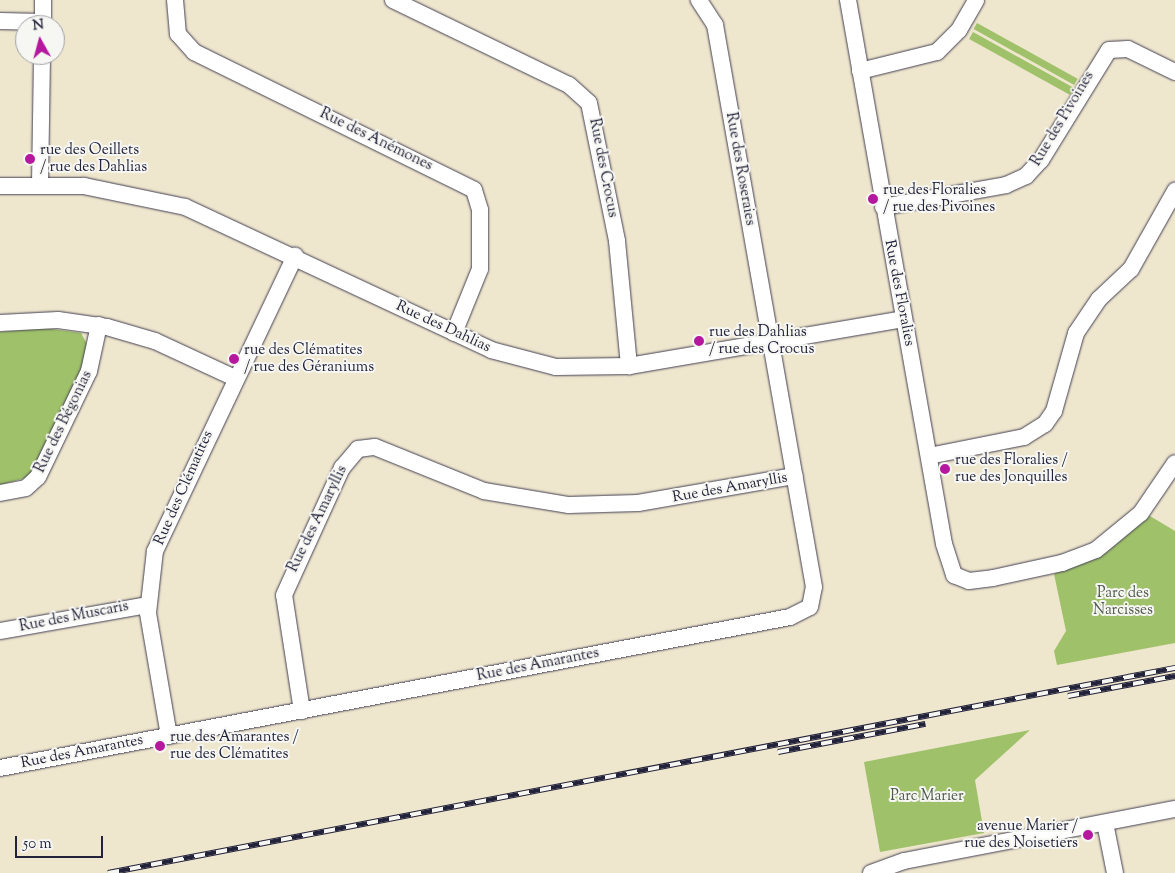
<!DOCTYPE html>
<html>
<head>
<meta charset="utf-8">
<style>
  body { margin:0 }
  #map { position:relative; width:1175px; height:873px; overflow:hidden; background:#efe6ce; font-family:"Sorts Mill Goudy",serif }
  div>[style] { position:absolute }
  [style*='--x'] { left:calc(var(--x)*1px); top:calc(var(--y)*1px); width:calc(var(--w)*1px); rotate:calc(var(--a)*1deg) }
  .green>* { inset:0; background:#9fc16a; transform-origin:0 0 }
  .roads { filter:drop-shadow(0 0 1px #413f51) drop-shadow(0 0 1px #413f51) }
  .minor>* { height:16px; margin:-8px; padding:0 8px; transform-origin:8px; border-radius:8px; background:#fff }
  .rail>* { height:5.5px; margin-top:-2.75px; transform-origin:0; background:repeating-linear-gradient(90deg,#f6f6f2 0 11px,#22223b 0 22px); box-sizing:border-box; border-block:1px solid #22223b }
  .dots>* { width:14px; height:14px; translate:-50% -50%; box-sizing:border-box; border:2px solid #f6f6f2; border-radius:50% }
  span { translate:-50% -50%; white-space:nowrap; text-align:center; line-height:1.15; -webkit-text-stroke:4px #f6f6f2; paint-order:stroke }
  .street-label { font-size:15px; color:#22223b }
  .poi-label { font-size:15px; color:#22223b }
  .left { translate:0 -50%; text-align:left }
  .right { translate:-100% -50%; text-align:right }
  .park-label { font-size:15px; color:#4e5a4b }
  .north { position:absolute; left:15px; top:15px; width:50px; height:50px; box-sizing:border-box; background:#f6f6f2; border:1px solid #a1a1a9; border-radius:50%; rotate:353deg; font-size:14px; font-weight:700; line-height:20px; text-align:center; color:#22223b }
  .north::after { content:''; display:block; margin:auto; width:18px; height:22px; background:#b5179e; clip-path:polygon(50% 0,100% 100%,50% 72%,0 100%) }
  .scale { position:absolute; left:15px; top:836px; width:88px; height:22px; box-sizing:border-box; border:2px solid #22223b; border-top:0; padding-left:6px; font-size:15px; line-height:18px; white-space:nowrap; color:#22223b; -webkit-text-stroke:4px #f6f6f2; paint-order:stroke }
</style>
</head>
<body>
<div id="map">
  <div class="green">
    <div style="left:977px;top:23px;width:115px;height:7px;rotate:29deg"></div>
    <div style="left:973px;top:32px;width:115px;height:8px;rotate:29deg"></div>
    <div style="clip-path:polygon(45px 328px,81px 333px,87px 344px,84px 364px,29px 477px,0 485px,0 332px)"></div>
    <div style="clip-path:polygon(1150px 516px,1175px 531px,1175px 643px,1057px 665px,1054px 651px,1066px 631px,1054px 574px,1107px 552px)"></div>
    <div style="clip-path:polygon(1030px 730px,975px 780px,984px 833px,880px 852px,864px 762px)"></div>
  </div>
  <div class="roads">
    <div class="minor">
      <div style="--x:175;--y:0;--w:34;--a:85"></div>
      <div style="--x:178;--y:34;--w:24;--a:48"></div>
      <div style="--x:194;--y:52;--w:312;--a:26.2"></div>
      <div style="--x:474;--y:190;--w:21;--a:73"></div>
      <div style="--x:480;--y:210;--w:59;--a:90"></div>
      <div style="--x:480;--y:269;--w:69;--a:112.1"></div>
      <div style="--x:393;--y:0;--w:195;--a:25.8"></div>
      <div style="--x:569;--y:85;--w:27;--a:42"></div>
      <div style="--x:589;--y:103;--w:141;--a:78.5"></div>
      <div style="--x:617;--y:241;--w:126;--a:84.5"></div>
      <div style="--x:848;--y:0;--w:552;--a:79.99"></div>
      <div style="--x:944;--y:544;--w:33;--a:72"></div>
      <div style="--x:954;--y:575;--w:16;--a:22"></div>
      <div style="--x:969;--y:581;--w:24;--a:-7"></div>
      <div style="--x:993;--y:578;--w:71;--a:-12.3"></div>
      <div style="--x:1062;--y:563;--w:36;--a:-21"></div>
      <div style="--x:1096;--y:550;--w:58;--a:-39.4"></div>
      <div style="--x:1141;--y:513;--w:60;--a:-55.8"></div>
      <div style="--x:0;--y:21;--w:43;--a:1.3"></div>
      <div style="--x:43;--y:25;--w:25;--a:-90"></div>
      <div style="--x:860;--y:71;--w:79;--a:-13.9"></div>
      <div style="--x:937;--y:52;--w:31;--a:-45"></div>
      <div style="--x:959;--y:30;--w:34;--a:-60"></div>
      <div style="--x:40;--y:184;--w:129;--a:-89.1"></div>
      <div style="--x:0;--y:186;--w:84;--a:0"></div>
      <div style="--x:84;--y:186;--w:103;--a:11.7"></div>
      <div style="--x:185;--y:207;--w:338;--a:25"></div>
      <div style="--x:491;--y:350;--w:67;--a:14.7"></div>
      <div style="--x:556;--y:367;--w:73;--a:-0.8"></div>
      <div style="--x:629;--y:366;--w:278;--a:-9.7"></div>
      <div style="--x:883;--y:207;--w:125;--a:-10.1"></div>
      <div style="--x:1006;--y:185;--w:22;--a:-24"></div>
      <div style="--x:1026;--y:176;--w:22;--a:-47"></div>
      <div style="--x:1041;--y:160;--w:129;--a:-58.3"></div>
      <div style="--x:1109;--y:50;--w:19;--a:-3"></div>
      <div style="--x:1128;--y:49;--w:52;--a:26.1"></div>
      <div style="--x:0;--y:323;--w:58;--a:-3"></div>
      <div style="--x:58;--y:320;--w:49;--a:8.1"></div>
      <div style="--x:107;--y:327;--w:50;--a:16.3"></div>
      <div style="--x:155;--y:341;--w:88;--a:24.8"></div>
      <div style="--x:929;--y:456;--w:97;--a:-11.3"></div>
      <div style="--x:1024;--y:437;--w:25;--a:-32"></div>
      <div style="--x:1045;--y:424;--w:16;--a:-55"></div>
      <div style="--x:1054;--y:411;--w:81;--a:-74.2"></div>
      <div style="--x:1076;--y:333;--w:41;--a:-55.9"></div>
      <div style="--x:1099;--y:299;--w:44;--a:-43.2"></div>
      <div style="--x:1131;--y:269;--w:90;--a:-60.6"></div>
      <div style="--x:0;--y:493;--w:26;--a:-11"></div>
      <div style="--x:26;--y:488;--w:16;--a:-43"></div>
      <div style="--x:38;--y:477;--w:118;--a:-64.3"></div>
      <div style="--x:89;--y:371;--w:47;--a:-77.7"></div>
      <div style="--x:0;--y:631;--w:150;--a:-10"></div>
      <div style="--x:302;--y:711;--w:117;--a:-98.8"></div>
      <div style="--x:284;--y:595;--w:140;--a:-65.5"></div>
      <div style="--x:342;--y:468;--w:25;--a:-50"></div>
      <div style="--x:358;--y:449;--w:17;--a:-7"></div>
      <div style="--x:375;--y:447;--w:118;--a:22"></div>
      <div style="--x:484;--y:491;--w:86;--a:9.4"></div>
      <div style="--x:569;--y:505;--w:69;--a:-1.7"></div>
      <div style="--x:638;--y:503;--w:159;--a:-9.8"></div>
      <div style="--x:169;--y:736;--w:125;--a:-99.7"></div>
      <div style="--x:148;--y:613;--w:62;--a:-83.6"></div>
      <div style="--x:155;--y:551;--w:327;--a:-64.6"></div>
      <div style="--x:0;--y:768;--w:804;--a:-10.82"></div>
      <div style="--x:790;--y:617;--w:22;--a:-27"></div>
      <div style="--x:810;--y:607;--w:20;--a:-79"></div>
      <div style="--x:814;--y:587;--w:571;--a:-99.99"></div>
      <div style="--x:715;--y:25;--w:30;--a:-123"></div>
      <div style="--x:1105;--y:823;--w:51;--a:78.7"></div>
      <div style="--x:871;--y:873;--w:35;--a:-20"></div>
      <div style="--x:904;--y:861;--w:276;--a:-10.9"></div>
    </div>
  </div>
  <div class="rail">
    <div style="--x:1068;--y:696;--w:109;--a:-10.6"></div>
    <div style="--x:778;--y:752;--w:150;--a:-10.8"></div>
    <div style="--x:108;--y:873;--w:1087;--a:-10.88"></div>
  </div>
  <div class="dots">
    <div style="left:30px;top:159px;background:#b5179e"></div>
    <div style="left:873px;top:199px;background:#b5179e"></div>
    <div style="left:699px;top:341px;background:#b5179e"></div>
    <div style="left:234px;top:359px;background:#b5179e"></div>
    <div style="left:945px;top:469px;background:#b5179e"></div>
    <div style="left:160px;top:746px;background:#b5179e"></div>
    <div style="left:1088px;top:835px;background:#b5179e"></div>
  </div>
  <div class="street-label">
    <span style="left:1063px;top:119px;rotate:-59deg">Rue des Pivoines</span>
    <span style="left:376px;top:140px;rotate:26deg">Rue des Anémones</span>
    <span style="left:603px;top:168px;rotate:79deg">Rue des Crocus</span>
    <span style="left:740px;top:169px;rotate:80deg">Rue des Roseraies</span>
    <span style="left:899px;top:293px;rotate:79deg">Rue des Floralies</span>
    <span style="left:443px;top:327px;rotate:25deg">Rue des Dahlias</span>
    <span style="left:64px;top:422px;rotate:-64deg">Rue des Bégonias</span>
    <span style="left:184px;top:488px;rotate:-66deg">Rue des Clématites</span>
    <span style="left:730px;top:488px;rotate:-10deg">Rue des Amaryllis</span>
    <span style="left:318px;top:519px;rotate:-64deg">Rue des Amaryllis</span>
    <span style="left:74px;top:617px;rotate:-11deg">Rue des Muscaris</span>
    <span style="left:538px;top:665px;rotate:-11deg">Rue des Amarantes</span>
    <span style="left:82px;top:752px;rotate:-11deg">Rue des Amarantes</span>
  </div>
  <div class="poi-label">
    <span class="left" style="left:40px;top:159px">rue des Oeillets<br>/ rue des Dahlias</span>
    <span class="left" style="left:883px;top:199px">rue des Floralies<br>/ rue des Pivoines</span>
    <span class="left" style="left:709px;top:341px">rue des Dahlias<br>/ rue des Crocus</span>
    <span class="left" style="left:244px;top:359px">rue des Clématites<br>/ rue des Géraniums</span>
    <span class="left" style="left:955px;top:469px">rue des Floralies /<br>rue des Jonquilles</span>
    <span class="left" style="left:170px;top:746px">rue des Amarantes /<br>rue des Clématites</span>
    <span class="right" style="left:1078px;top:835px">avenue Marier /<br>rue des Noisetiers</span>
  </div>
  <div class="park-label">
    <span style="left:1123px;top:602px">Parc des<br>Narcisses</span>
    <span style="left:927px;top:797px">Parc Marier</span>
  </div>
  <div class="north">N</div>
  <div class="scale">50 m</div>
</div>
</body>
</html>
